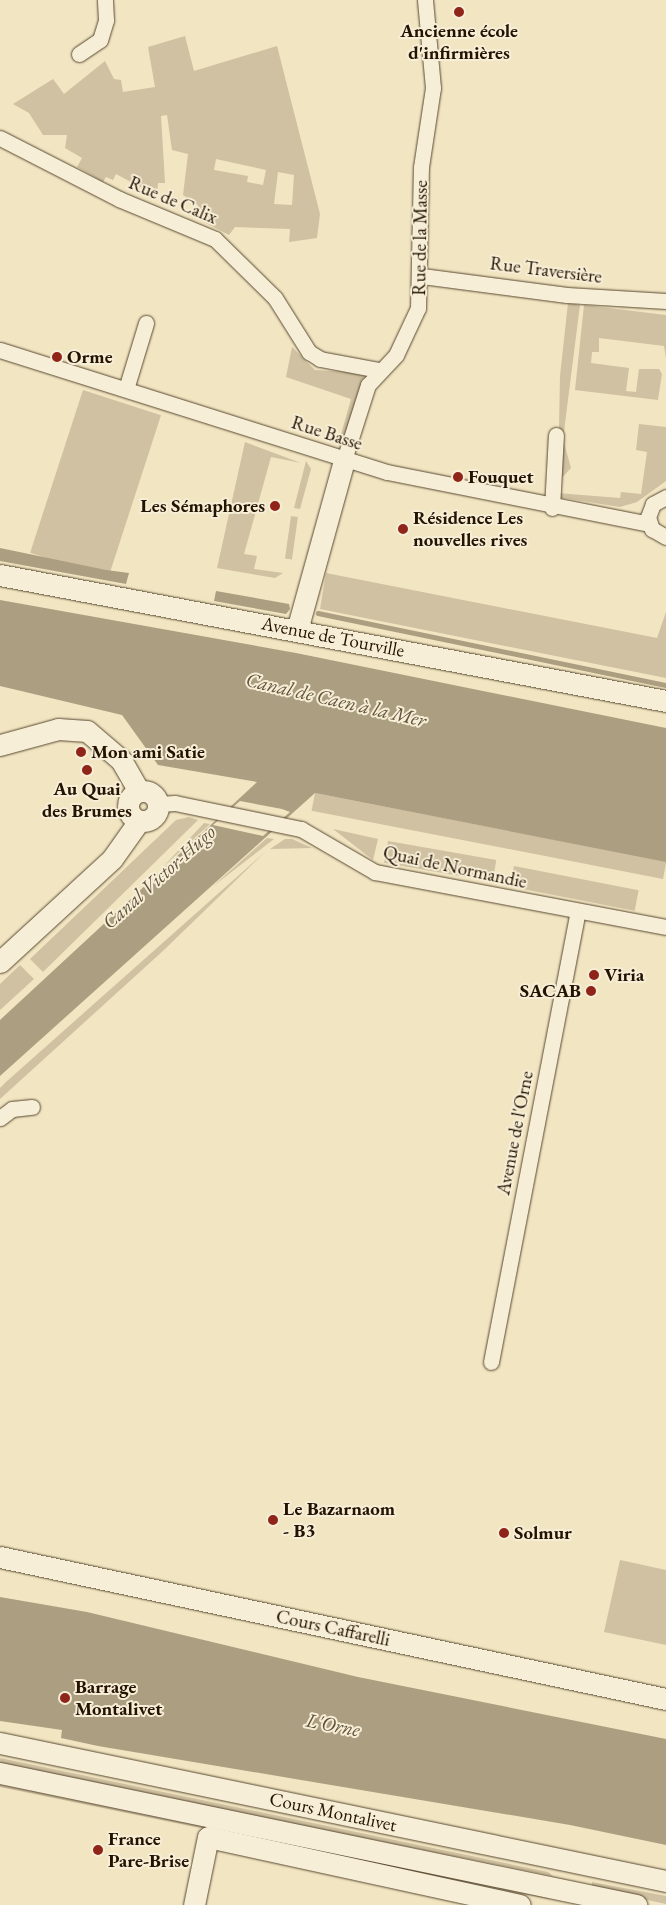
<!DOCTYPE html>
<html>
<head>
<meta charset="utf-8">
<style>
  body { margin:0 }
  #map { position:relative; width:666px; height:1905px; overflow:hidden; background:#f2e5c2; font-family:"EB Garamond",serif }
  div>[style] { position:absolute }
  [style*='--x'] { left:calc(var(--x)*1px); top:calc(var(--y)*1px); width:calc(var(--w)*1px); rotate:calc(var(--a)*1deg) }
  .green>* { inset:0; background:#cfc1a1; transform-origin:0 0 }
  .water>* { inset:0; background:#ac9e80 }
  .pier>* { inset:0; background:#f2e5c2 }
  .stream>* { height:4.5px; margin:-2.25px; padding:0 2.25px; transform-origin:2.25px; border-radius:2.25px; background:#ac9e80 }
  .roads { filter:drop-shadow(0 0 1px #574830) drop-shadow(0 0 1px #574830) }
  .street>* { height:15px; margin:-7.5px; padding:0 7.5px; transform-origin:7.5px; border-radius:7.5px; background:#f7eed7 }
  .secondary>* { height:21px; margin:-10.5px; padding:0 10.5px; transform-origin:10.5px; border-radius:10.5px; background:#f7eed7 }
  .secondary>.ring { margin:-10.5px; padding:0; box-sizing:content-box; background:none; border:21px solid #f7eed7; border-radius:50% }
  .dots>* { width:14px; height:14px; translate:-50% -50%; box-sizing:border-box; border:2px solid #f7eed7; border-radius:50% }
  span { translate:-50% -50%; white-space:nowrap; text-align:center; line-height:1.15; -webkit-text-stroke:4px #f7eed7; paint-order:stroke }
  .poi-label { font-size:19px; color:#231300; font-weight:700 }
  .left { translate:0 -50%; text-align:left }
  .right { translate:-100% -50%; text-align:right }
  .street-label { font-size:19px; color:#231300 }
  .water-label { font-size:20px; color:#61523a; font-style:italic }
</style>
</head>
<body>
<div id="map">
  <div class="green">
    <div style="clip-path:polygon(evenodd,185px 36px,194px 71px,277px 46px,320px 214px,317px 238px,289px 242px,290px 229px,235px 227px,229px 235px,196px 218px,198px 205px,183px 195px,188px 154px,172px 150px,167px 115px,161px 116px,165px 183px,158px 183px,157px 196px,116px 174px,113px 180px,106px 177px,103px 182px,77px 167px,82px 158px,65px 148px,67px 135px,43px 135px,29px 113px,13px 104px,53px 79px,64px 94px,105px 61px,114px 79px,121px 80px,123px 92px,155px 87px,148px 47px,185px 36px,216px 159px,266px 170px,263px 185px,247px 182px,248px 176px,214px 170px,216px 159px,185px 36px,278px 172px,294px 175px,292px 205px,274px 204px,278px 172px)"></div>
    <div style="clip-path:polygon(568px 303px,580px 305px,563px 439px,571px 468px,558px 482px,560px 376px)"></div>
    <div style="clip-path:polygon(584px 305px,666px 315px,666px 358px,664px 346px,599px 338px,599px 352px,592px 352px,591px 363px,629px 368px,626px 391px,636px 392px,639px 369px,659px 369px,662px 374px,658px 400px,575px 390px)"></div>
    <div style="clip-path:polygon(292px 347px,315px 370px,365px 373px,343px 447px,338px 445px,351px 399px,286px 377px)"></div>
    <div style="left:83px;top:390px;width:82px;height:171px;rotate:18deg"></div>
    <div style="clip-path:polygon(639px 424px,666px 427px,666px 481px,637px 502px,620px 507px,557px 497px,557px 493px,620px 498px,621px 492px,641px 494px,647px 452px,636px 450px)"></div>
    <div style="clip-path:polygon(245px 442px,301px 463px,271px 457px,244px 554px,257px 556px,254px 569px,283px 573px,275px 578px,217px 568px)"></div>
    <div style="clip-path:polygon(306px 461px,311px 469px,300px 509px,294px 508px)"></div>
    <div style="left:291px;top:516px;width:7px;height:43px;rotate:8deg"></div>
    <div style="clip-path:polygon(326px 573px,657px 638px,666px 612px,666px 678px,320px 609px)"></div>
    <div style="left:315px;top:793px;width:358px;height:18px;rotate:11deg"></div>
    <div style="clip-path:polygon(189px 817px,198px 820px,43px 972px,30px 959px,176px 820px)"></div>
    <div style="clip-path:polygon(204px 823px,210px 824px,163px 867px)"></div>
    <div style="clip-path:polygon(333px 829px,378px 839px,373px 860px)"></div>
    <div style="clip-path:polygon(267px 838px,274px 839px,212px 887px)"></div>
    <div style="clip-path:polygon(285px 839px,292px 839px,312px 848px,270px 849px)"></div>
    <div style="left:388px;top:841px;width:110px;height:22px;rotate:10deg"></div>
    <div style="clip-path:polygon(265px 852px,164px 950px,0 1099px,0 1088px,6px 1082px)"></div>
    <div style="left:514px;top:866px;width:127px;height:21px;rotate:11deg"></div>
    <div style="clip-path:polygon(20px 965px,34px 979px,0 1010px,0 984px)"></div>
    <div style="clip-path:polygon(620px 1560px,666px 1570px,666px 1645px,604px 1632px)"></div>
    <div style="clip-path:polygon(0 1758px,548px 1872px,553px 1876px,0 1765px)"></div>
    <div style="clip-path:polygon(0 1781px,549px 1897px,549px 1899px,0 1787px)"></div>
    <div style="clip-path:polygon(592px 1882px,666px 1896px,666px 1904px,592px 1888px)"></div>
  </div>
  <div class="water">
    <div style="clip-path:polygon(0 548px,106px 570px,129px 573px,126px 584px,0 561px)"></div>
    <div style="clip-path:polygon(216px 591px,289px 604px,290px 609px,286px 614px,214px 601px)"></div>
    <div style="clip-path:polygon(0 600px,296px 653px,666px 728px,666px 862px,315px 793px,0 1076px,0 1020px,257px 782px,158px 765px,122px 715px,0 686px)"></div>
    <div style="clip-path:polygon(0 1597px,87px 1612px,358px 1677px,666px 1739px,666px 1845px,570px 1825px,98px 1746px,61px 1738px,62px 1730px,0 1721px)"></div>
  </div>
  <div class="pier">
    <div style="clip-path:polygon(240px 801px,282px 809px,290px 812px,263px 836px,213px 825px)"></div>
  </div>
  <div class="stream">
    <div style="--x:318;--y:613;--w:355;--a:11.7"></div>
  </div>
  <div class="roads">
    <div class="street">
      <div style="--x:79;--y:54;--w:25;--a:-34"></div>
      <div style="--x:100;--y:40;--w:21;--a:-73"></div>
      <div style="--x:106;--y:20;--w:20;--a:-93"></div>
      <div style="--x:0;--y:138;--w:134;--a:27.1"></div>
      <div style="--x:119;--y:199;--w:104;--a:22.6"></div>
      <div style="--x:215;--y:239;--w:84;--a:44.5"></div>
      <div style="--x:275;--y:298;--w:64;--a:57.8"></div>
      <div style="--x:309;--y:352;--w:13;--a:32"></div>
      <div style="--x:320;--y:359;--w:59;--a:10.7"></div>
      <div style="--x:422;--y:276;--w:146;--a:7.5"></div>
      <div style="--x:567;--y:295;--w:99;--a:3.5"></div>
      <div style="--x:0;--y:350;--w:406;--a:17.5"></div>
      <div style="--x:387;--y:472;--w:267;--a:11.2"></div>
      <div style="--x:126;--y:389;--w:69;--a:-73.1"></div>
      <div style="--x:344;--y:460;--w:79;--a:-72.3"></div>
      <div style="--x:368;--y:385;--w:41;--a:-47"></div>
      <div style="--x:396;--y:355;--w:52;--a:-64.9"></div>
      <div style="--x:418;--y:308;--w:141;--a:-88.8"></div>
      <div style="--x:421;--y:167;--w:80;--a:-81.4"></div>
      <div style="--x:433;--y:88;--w:88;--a:-95.2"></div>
      <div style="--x:666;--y:497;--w:15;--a:152"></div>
      <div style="--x:653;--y:504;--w:14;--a:111"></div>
      <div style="--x:648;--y:517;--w:13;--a:72"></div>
      <div style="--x:652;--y:529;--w:16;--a:30"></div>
      <div style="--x:552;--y:508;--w:73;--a:-86.9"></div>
      <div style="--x:158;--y:804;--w:17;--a:-3"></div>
      <div style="--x:175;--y:803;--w:129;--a:11.7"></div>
      <div style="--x:301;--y:829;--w:86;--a:30.2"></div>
      <div style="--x:375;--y:872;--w:296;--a:10.7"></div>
      <div style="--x:0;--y:1118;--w:15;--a:-37"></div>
      <div style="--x:12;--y:1109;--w:20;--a:-6"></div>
      <div style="--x:491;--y:1362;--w:459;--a:-79.1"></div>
    </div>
    <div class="secondary">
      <div style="--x:0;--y:575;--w:678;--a:10.71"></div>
      <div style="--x:297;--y:630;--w:176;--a:-74.5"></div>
      <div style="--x:0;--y:745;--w:60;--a:-15.4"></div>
      <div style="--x:58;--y:729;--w:29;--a:4"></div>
      <div style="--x:87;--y:731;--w:45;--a:40.5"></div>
      <div style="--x:121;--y:760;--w:36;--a:60"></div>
      <div class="ring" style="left:128px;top:791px;width:9px;height:9px"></div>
      <div style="--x:0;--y:962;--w:152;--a:-42.6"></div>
      <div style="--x:112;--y:859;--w:47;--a:-54.6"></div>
      <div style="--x:0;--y:1557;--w:681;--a:12.04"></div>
      <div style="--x:0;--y:1743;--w:680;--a:11.71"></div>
      <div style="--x:0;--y:1773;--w:650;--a:11.73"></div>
      <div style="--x:194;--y:1905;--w:69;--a:-78.4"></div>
      <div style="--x:208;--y:1837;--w:319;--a:12.3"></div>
    </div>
  </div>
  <div class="dots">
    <div style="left:459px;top:12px;background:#8f2418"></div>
    <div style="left:57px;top:357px;background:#8f2418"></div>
    <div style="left:458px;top:477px;background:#8f2418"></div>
    <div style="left:275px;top:506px;background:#8f2418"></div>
    <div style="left:403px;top:529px;background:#8f2418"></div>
    <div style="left:81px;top:752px;background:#8f2418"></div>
    <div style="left:87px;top:770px;background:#8f2418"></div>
    <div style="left:594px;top:975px;background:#8f2418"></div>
    <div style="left:591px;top:991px;background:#8f2418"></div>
    <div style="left:273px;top:1520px;background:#8f2418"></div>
    <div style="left:504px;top:1533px;background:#8f2418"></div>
    <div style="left:65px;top:1698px;background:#8f2418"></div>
    <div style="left:98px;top:1850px;background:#8f2418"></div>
  </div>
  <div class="poi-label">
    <span style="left:459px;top:42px">Ancienne école<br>d'infirmières</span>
    <span class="left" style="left:67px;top:357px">Orme</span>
    <span class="left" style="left:468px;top:477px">Fouquet</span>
    <span class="right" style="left:265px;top:506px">Les Sémaphores</span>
    <span class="left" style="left:413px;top:529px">Résidence Les<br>nouvelles rives</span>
    <span class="left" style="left:91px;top:752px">Mon ami Satie</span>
    <span style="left:87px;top:800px">Au Quai<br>des Brumes</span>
    <span class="left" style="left:604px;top:975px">Viria</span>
    <span class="right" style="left:581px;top:991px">SACAB</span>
    <span class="left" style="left:283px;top:1520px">Le Bazarnaom<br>- B3</span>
    <span class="left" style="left:514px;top:1533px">Solmur</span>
    <span class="left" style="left:75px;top:1698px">Barrage<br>Montalivet</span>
    <span class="left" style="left:108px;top:1850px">France<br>Pare-Brise</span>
  </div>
  <div class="street-label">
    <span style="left:173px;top:200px;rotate:23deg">Rue de Calix</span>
    <span style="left:420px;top:238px;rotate:-89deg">Rue de la Masse</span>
    <span style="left:546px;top:270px;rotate:7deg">Rue Traversière</span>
    <span style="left:327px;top:433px;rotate:18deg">Rue Basse</span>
    <span style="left:333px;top:637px;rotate:11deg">Avenue de Tourville</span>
    <span style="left:455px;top:867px;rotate:12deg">Quai de Normandie</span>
    <span style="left:515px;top:1133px;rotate:-79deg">Avenue de l'Orne</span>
    <span style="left:333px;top:1628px;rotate:12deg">Cours Caffarelli</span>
    <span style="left:333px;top:1812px;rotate:12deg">Cours Montalivet</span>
  </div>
  <div class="water-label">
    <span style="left:336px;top:700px;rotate:13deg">Canal de Caen à la Mer</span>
    <span style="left:159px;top:877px;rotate:-42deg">Canal Victor-Hugo</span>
    <span style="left:333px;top:1725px;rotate:11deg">L'Orne</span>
  </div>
</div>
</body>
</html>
